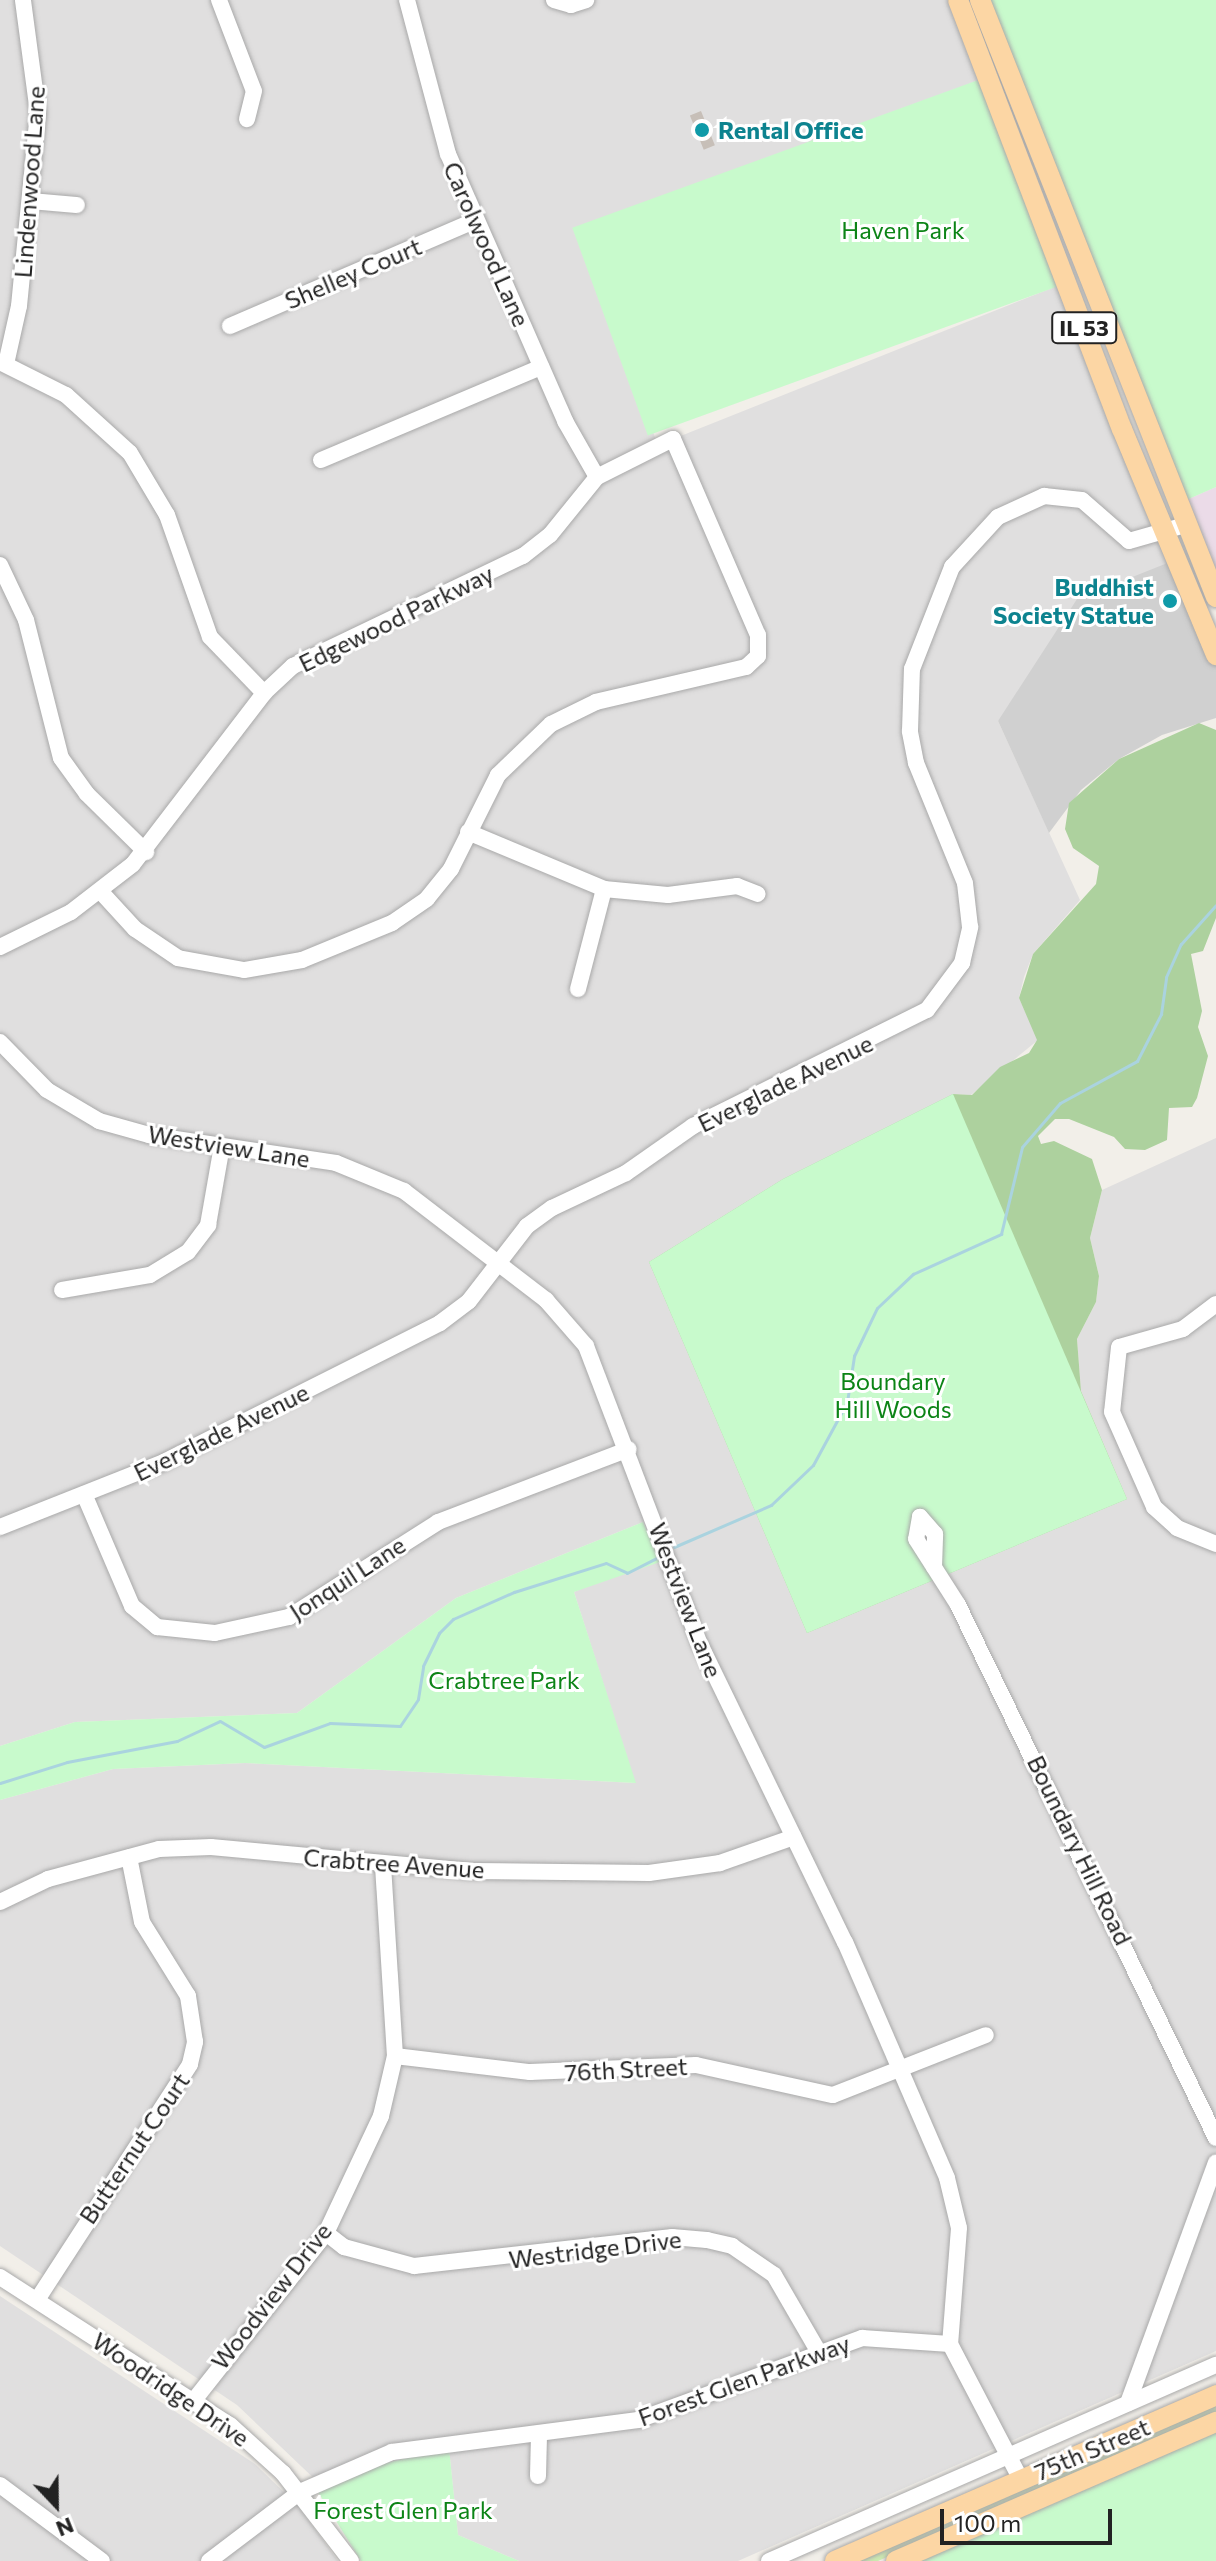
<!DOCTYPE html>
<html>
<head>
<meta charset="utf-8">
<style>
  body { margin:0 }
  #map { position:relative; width:1216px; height:2561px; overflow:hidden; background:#f2efe9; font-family:Commissioner,sans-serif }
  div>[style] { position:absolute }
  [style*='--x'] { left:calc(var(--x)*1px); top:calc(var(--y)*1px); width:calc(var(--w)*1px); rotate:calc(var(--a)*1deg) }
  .residential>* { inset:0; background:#e0dfdf }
  .industrial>* { inset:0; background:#ebdbe8 }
  .religious>* { inset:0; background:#d0d0d0 }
  .grass>* { inset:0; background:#cdebb0 }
  .forest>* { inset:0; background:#add19e }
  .park>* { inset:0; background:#c8facc; transform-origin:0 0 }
  .stream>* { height:3px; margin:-1.5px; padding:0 1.5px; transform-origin:1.5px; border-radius:1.5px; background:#aad3df }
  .building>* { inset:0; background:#c7bfb8; transform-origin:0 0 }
  .roads { filter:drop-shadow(0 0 2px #a9a9a9) drop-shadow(0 0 2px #a9a9a9) }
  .minor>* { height:16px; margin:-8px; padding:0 8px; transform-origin:8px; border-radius:8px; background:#fff }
  .major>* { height:20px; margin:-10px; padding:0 10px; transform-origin:10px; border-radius:10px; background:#fcd6a4 }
  .dots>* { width:22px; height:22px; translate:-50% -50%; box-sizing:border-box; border:4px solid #fff; border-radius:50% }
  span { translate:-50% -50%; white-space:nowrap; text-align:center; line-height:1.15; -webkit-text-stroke:6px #fff; paint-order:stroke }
  .shield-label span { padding:2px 6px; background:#fff; border:2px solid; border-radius:6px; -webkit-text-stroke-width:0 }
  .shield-label { font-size:22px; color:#222; font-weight:700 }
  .culture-label { font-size:24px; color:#0d838f; font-weight:700 }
  .left { translate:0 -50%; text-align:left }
  .right { translate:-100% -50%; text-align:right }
  .street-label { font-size:24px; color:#222 }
  .park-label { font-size:24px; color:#0c8416 }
  .north { position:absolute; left:16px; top:2465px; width:80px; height:80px; -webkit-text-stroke:6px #fff; paint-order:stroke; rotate:158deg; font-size:22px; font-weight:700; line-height:32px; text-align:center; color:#222 }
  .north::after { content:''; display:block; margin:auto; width:28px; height:36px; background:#222; clip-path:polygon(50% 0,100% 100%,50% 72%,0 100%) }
  .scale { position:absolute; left:940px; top:2509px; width:172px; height:36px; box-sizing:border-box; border:4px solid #222; border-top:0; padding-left:10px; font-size:24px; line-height:28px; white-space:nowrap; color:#222; -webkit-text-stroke:6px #fff; paint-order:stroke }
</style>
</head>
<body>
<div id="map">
  <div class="residential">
    <div style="clip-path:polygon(0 0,949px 0,981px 79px,579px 243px,658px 445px,1057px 286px,1170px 562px,998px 721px,1080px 900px,1033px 954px,1024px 977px,1019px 998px,1038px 1040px,971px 1095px,953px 1094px,1127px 1499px,1081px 1391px,1077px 1339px,1096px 1302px,1099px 1276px,1090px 1238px,1102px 1190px,1216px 1138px,1216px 2351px,738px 2561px,519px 2561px,458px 2535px,449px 2449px,323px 2487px,237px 2405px,0 2246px,0 1800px,113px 1769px,245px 1763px,635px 1783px,574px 1592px,657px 1557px,643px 1522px,456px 1598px,297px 1713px,75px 1722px,0 1746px)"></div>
    <div style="clip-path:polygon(0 2296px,255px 2464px,299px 2507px,338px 2561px,0 2561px)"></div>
  </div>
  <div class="industrial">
    <div style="clip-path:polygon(1216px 487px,1216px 580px,1184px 501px)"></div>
  </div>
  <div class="religious">
    <div style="clip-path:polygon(1170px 562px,1216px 660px,1216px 718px,1162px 735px,1119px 759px,1081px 790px,1049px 833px,998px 721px,1077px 599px)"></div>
  </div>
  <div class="grass">
    <div style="clip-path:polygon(1216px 2403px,1216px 2414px,952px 2529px,878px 2561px,853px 2561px)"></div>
  </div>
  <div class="forest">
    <div style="clip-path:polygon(1199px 723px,1216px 730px,1216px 918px,1203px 951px,1191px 954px,1202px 1011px,1198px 1027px,1208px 1056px,1197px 1098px,1192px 1107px,1169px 1108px,1167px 1140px,1145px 1150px,1125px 1149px,1114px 1137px,1069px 1119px,1055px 1119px,1038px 1136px,1041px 1144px,1054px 1141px,1092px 1159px,1102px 1190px,1090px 1238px,1099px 1276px,1096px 1302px,1077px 1339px,1081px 1391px,1127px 1499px,807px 1633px,649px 1262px,783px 1179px,953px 1094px,972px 1095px,1000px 1067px,1029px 1053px,1037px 1040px,1019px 998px,1033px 954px,1096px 884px,1099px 866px,1073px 848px,1065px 829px,1069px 803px,1119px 759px)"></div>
  </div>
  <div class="park">
    <div style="clip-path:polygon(983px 0,1216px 0,1216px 487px,1184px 501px)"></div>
    <div style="left:981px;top:79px;width:221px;height:435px;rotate:70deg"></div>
    <div style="clip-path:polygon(953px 1094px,1127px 1499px,807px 1633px,649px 1262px,783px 1179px)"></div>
    <div style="clip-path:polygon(643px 1522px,660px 1562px,574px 1592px,636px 1783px,245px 1763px,113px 1769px,0 1800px,0 1746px,75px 1722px,297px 1713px,456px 1598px)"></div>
    <div style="clip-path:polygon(1216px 2427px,1216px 2561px,912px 2561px)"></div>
    <div style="clip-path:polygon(449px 2448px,458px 2535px,519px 2561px,361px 2561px,318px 2492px,370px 2467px)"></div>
  </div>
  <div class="stream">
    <div style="--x:674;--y:1547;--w:106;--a:-23.4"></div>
    <div style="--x:771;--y:1505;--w:58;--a:-43.6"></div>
    <div style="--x:813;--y:1465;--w:72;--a:-61.6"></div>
    <div style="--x:847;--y:1402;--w:47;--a:-81.3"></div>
    <div style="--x:854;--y:1356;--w:53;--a:-64.4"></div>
    <div style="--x:877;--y:1308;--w:50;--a:-43.4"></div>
    <div style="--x:913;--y:1274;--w:97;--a:-24.4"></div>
    <div style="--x:1001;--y:1234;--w:89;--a:-76.4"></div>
    <div style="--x:1022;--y:1147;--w:58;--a:-49.2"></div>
    <div style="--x:1060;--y:1103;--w:88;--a:-28.6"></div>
    <div style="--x:1137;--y:1061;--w:53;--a:-62.9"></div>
    <div style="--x:1161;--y:1014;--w:37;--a:-82"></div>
    <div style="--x:1166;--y:977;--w:36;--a:-66"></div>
    <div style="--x:1181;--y:944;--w:52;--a:-48.1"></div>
    <div style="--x:0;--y:1783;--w:70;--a:-17.4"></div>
    <div style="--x:67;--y:1762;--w:112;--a:-10.8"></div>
    <div style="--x:177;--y:1741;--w:47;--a:-24.9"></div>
    <div style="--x:220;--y:1721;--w:51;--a:30.6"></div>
    <div style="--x:264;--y:1747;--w:70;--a:-20"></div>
    <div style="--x:330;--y:1723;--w:70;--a:2.5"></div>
    <div style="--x:400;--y:1726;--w:32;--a:-56"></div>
    <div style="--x:418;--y:1699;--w:33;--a:-81"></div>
    <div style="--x:423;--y:1666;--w:37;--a:-64"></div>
    <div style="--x:439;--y:1633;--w:20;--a:-45"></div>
    <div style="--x:453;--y:1619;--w:67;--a:-23.9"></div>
    <div style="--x:514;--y:1592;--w:96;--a:-17.5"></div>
    <div style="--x:606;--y:1563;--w:23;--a:25"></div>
    <div style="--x:627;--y:1573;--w:35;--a:-27"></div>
  </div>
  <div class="building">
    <div style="left:701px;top:111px;width:37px;height:12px;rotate:68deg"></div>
  </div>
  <div class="roads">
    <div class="minor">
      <div style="--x:219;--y:0;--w:97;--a:69"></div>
      <div style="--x:254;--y:91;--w:29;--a:104"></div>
      <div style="--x:407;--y:0;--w:159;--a:75.1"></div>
      <div style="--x:448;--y:154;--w:292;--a:66.3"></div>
      <div style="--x:565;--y:421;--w:64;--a:60.3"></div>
      <div style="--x:554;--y:0;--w:18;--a:16"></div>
      <div style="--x:571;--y:5;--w:16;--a:-18"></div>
      <div style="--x:30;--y:201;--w:47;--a:4.9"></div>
      <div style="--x:230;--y:326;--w:268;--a:-23.3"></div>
      <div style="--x:0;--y:362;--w:74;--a:26.6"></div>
      <div style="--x:66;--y:395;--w:86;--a:42.2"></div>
      <div style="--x:130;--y:453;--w:72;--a:59.2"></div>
      <div style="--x:167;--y:515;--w:129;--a:70.6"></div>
      <div style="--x:210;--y:637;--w:78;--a:46"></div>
      <div style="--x:6;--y:364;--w:59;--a:-77.4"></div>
      <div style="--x:19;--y:306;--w:194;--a:-84.4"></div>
      <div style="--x:38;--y:113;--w:114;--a:-97.6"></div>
      <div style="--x:321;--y:460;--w:239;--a:-22.9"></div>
      <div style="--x:0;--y:565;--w:61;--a:64.7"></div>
      <div style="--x:26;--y:620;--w:142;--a:75.8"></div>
      <div style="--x:61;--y:758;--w:44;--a:54.2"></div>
      <div style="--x:87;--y:794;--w:83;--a:44.5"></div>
      <div style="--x:468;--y:832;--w:147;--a:22.7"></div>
      <div style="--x:604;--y:889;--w:64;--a:5.4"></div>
      <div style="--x:668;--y:895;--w:70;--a:-7.4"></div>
      <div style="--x:737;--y:886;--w:22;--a:21"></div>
      <div style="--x:0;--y:947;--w:79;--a:-26.2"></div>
      <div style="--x:71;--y:912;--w:78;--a:-37.7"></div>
      <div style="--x:133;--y:864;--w:215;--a:-52.5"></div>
      <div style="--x:264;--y:693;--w:40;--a:-43"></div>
      <div style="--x:293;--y:666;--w:255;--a:-25.6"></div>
      <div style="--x:523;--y:556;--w:34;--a:-38"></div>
      <div style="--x:550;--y:535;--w:75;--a:-51"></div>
      <div style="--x:597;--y:477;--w:85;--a:-26.6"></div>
      <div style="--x:673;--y:439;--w:214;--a:66.6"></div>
      <div style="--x:758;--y:635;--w:21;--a:90"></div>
      <div style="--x:758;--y:656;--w:16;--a:137"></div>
      <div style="--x:746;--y:667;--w:154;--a:166.9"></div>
      <div style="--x:596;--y:702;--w:50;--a:153.9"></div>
      <div style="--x:551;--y:724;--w:74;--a:136.1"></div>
      <div style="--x:498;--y:775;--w:105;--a:116.6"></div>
      <div style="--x:451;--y:869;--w:38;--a:129"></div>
      <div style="--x:427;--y:899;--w:42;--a:145.6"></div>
      <div style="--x:392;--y:923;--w:97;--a:157.7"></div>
      <div style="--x:302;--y:960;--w:59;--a:170.2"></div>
      <div style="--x:244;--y:970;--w:67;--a:-169.7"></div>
      <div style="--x:178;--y:958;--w:52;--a:-146"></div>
      <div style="--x:135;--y:929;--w:50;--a:-132.6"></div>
      <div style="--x:578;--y:989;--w:103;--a:-75.4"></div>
      <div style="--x:0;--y:1042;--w:67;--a:45.6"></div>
      <div style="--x:47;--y:1090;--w:61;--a:30.8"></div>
      <div style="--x:99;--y:1121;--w:52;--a:15.6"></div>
      <div style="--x:149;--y:1135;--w:189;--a:8.5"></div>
      <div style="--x:336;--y:1163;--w:74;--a:22.4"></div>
      <div style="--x:404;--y:1191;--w:179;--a:37.5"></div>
      <div style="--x:546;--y:1300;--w:61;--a:49"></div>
      <div style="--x:586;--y:1346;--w:319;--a:69.1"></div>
      <div style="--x:700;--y:1644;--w:331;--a:64.1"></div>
      <div style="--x:845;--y:1942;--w:257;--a:66.6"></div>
      <div style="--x:947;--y:2178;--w:51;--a:76.5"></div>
      <div style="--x:959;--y:2228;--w:116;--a:94.4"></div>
      <div style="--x:950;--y:2344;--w:153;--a:62.4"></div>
      <div style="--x:62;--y:1290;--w:89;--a:-9.7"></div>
      <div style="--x:150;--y:1275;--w:44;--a:-31.2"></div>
      <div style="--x:188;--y:1252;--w:34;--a:-53"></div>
      <div style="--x:208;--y:1225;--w:80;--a:-80"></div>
      <div style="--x:1216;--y:1304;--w:41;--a:142.9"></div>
      <div style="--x:1183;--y:1329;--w:66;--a:164.3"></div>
      <div style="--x:1119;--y:1347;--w:65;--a:96.1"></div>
      <div style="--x:1112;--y:1412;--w:104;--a:66.1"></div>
      <div style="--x:1154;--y:1507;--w:31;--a:42"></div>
      <div style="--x:1177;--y:1528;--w:42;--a:22.3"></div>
      <div style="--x:84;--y:1494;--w:122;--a:66.8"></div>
      <div style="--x:132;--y:1606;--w:33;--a:40"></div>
      <div style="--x:157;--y:1627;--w:58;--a:5.9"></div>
      <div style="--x:215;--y:1633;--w:76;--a:-12.2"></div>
      <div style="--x:289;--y:1617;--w:177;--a:-32.5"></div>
      <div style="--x:438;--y:1522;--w:204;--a:-20.9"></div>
      <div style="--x:0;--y:1527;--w:176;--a:-21.6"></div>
      <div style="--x:164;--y:1462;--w:309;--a:-26.7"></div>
      <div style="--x:440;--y:1323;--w:36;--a:-37"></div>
      <div style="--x:469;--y:1301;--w:95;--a:-52.3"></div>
      <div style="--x:527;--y:1226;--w:31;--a:-36"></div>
      <div style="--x:552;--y:1208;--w:82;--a:-25.3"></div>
      <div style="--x:626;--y:1173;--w:82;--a:-35"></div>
      <div style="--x:693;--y:1126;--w:261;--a:-26.4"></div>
      <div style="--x:927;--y:1010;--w:59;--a:-53.3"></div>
      <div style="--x:962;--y:963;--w:37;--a:-77"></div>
      <div style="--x:970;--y:927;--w:44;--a:-96.5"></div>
      <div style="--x:965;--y:883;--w:130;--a:-112.2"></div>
      <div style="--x:916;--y:763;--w:33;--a:-101"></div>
      <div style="--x:910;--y:731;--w:62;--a:-88.2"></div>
      <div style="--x:912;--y:669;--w:110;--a:-68.6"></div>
      <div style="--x:952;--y:567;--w:68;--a:-47.4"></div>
      <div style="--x:998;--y:517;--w:51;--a:-24.5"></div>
      <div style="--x:1044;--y:496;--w:38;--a:6"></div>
      <div style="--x:1082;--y:500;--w:62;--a:41.1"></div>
      <div style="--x:1129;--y:541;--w:58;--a:-15.9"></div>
      <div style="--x:934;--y:1567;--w:33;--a:-88"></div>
      <div style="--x:935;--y:1534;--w:23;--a:-131"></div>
      <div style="--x:920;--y:1517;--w:22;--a:100"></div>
      <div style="--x:916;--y:1539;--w:78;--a:57.5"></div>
      <div style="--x:958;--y:1605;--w:592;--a:64.17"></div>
      <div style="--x:0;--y:1902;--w:53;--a:-25.6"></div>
      <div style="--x:48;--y:1879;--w:115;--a:-15.1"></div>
      <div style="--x:159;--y:1849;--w:52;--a:-2.2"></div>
      <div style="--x:211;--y:1847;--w:258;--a:5.3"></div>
      <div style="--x:468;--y:1871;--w:181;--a:0.6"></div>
      <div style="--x:649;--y:1873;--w:72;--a:-8"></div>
      <div style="--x:720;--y:1863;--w:78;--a:-19.4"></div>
      <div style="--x:395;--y:2056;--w:136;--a:6.8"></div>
      <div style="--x:530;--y:2072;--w:166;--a:-2.4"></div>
      <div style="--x:696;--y:2065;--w:140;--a:12.4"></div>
      <div style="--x:833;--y:2095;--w:164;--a:-21.4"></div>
      <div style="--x:326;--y:2233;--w:23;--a:38"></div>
      <div style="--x:344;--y:2247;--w:73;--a:15.2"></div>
      <div style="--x:414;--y:2266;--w:260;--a:-6.4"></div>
      <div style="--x:672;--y:2237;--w:35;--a:5"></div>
      <div style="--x:707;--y:2240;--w:26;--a:13"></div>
      <div style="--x:732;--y:2246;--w:51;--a:34.6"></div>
      <div style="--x:774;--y:2275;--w:88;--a:59.9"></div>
      <div style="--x:0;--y:2277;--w:274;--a:32.8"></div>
      <div style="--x:230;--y:2425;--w:72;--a:42.2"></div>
      <div style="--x:283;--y:2473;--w:111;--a:52.3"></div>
      <div style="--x:37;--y:2300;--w:281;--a:-57"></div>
      <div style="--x:190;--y:2064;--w:23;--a:-77"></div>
      <div style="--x:195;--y:2042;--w:47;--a:-98.7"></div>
      <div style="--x:188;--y:1996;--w:87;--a:-121.9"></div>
      <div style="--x:142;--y:1922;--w:66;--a:-101.3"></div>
      <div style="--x:195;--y:2399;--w:211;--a:-51.7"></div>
      <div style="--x:326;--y:2233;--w:129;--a:-64.8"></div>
      <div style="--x:381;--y:2116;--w:62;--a:-76.9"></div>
      <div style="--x:395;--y:2056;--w:189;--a:-93.6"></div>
      <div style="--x:1128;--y:2403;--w:256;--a:-69.9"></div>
      <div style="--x:538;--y:2476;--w:42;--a:-88.6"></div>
      <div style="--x:0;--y:2485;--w:127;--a:36.7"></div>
      <div style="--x:209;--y:2561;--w:114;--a:-37.2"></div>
      <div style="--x:300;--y:2492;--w:100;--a:-23.5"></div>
      <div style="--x:392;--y:2452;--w:248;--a:-7.4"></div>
      <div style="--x:638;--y:2420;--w:239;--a:-20.1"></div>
      <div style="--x:862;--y:2338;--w:88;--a:3.9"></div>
      <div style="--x:769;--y:2561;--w:488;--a:-23.7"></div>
    </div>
    <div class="major">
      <div style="--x:958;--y:0;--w:459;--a:69.1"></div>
      <div style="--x:1122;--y:429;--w:245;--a:67.4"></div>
      <div style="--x:980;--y:0;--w:642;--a:68.43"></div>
      <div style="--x:835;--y:2561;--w:416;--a:-23.5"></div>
      <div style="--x:896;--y:2561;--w:349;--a:-23.5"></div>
    </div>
  </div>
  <div class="dots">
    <div style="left:702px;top:130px;background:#0f9aa8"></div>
    <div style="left:1170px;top:601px;background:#0f9aa8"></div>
  </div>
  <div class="shield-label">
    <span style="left:1084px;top:328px">IL 53</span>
  </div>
  <div class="culture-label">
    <span class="left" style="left:718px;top:130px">Rental Office</span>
    <span class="right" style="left:1154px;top:601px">Buddhist<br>Society Statue</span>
  </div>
  <div class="street-label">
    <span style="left:29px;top:182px;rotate:-86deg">Lindenwood Lane</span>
    <span style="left:487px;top:244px;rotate:66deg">Carolwood Lane</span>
    <span style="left:353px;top:273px;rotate:-23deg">Shelley Court</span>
    <span style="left:396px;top:618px;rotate:-26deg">Edgewood Parkway</span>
    <span style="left:785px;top:1083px;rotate:-26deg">Everglade Avenue</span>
    <span style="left:229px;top:1146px;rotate:9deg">Westview Lane</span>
    <span style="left:221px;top:1432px;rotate:-26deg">Everglade Avenue</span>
    <span style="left:347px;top:1578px;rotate:-33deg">Jonquil Lane</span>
    <span style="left:686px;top:1600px;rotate:69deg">Westview Lane</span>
    <span style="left:1080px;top:1850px;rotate:64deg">Boundary Hill Road</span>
    <span style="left:394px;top:1863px;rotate:4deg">Crabtree Avenue</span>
    <span style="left:626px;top:2069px;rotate:-3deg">76th Street</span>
    <span style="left:134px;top:2148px;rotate:-56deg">Butternut Court</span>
    <span style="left:595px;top:2249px;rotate:-7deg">Westridge Drive</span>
    <span style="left:271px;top:2296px;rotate:-52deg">Woodview Drive</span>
    <span style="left:744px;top:2380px;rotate:-20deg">Forest Glen Parkway</span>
    <span style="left:171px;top:2389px;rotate:34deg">Woodridge Drive</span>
    <span style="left:1092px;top:2449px;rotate:-23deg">75th Street</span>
  </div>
  <div class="park-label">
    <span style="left:903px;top:230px">Haven Park</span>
    <span style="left:893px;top:1395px">Boundary<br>Hill Woods</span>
    <span style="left:504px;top:1680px">Crabtree Park</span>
    <span style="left:403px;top:2510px">Forest Glen Park</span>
  </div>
  <div class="north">N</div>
  <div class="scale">100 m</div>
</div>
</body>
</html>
